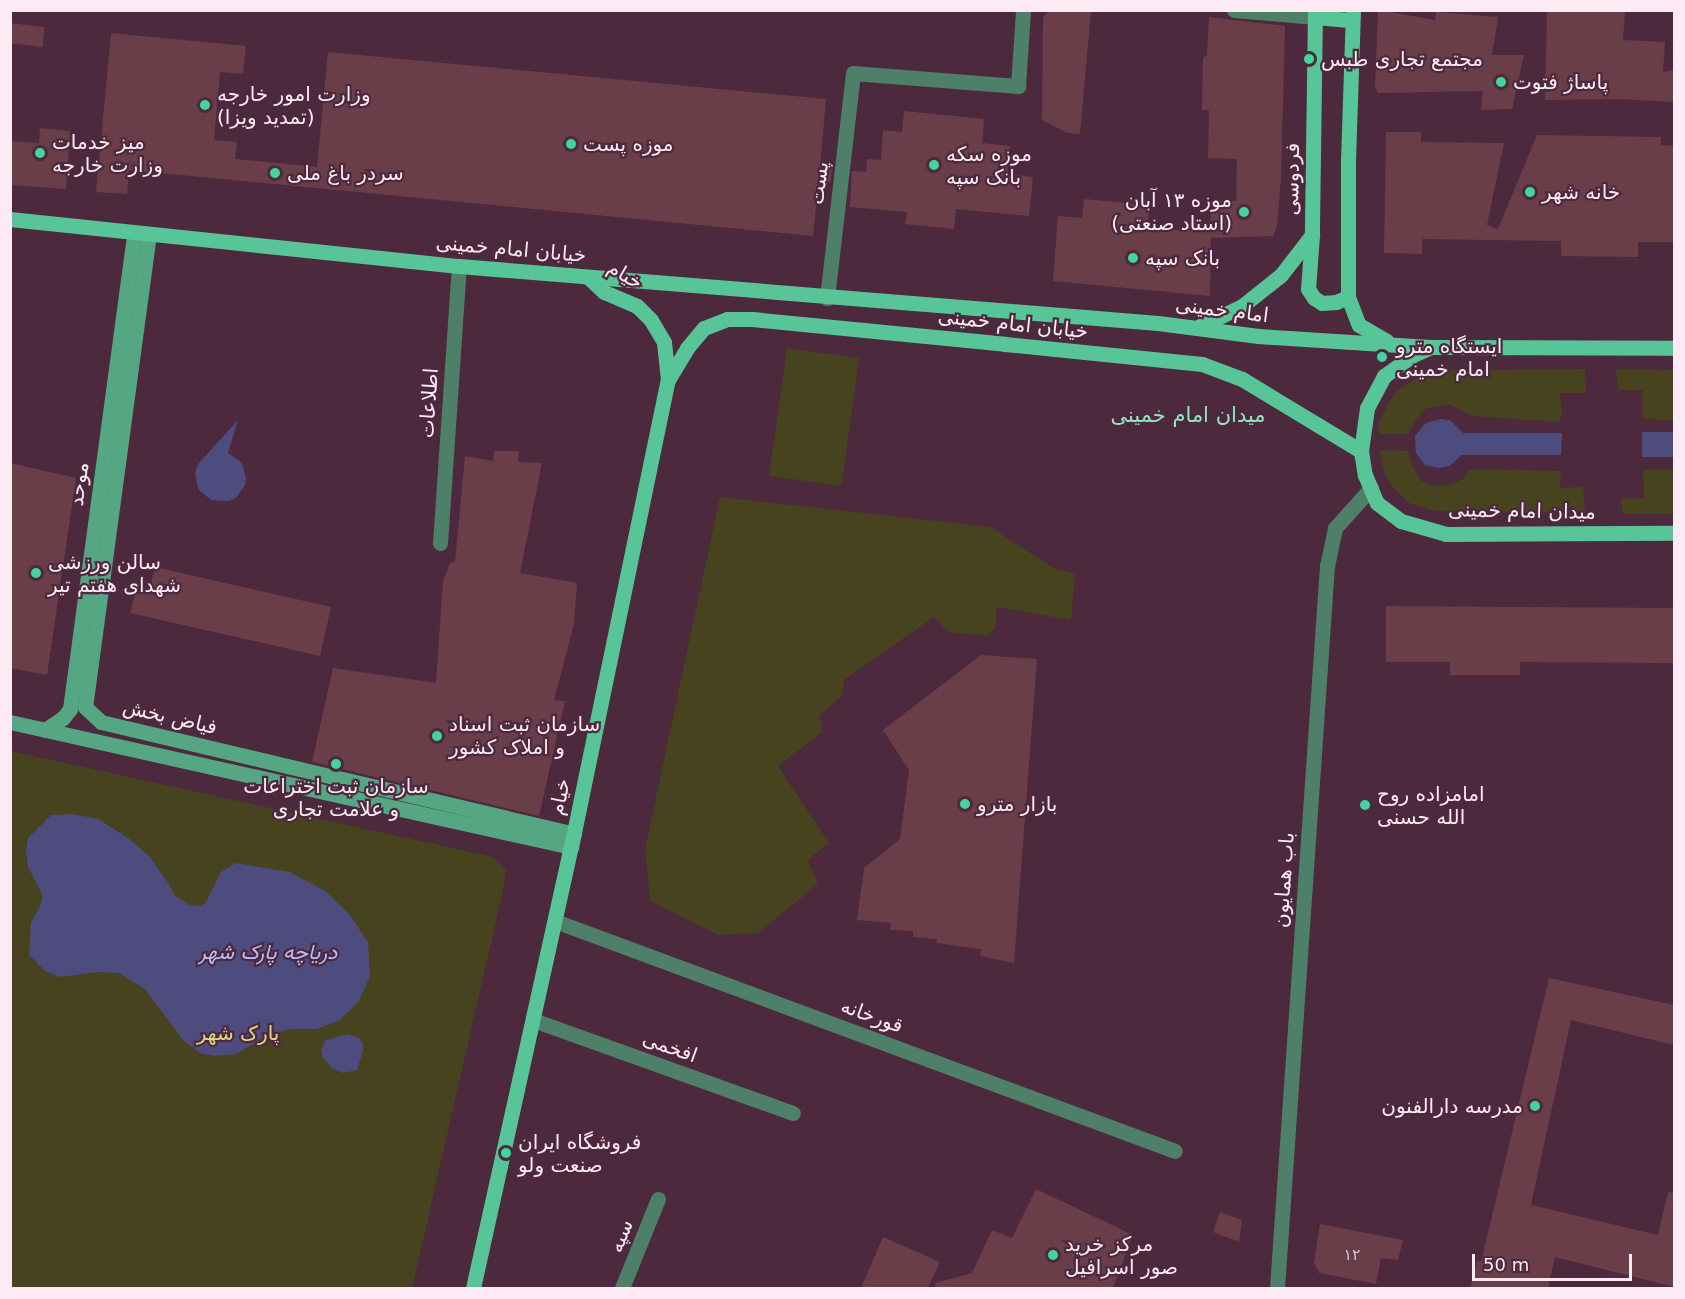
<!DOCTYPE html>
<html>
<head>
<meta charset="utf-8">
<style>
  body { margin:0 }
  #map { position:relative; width:1685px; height:1299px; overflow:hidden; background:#4d293e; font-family:"DejaVu Sans",Vazirmatn,sans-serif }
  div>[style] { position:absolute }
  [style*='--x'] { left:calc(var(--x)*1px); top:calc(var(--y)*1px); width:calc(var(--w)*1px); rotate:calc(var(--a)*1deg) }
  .green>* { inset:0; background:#46431e; transform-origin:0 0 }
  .water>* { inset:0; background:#4e4c7e; transform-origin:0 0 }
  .building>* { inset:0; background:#693e48; transform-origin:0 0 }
  .street>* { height:15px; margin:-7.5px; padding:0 7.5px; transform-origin:7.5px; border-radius:7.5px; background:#4e7f69 }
  .secondary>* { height:15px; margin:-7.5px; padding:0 7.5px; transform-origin:7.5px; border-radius:7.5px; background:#55a784 }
  .primary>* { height:15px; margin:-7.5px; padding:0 7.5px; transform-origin:7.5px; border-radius:7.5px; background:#58c599 }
  .dots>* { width:16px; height:16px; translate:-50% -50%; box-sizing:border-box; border:3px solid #4d293e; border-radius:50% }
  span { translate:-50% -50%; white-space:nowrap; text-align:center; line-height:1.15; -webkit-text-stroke:4.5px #4d293e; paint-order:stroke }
  .number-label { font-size:16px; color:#d8bfc9 }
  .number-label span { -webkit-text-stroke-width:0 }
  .poi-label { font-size:20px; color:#fdeaf4 }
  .left { translate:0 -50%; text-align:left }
  .right { translate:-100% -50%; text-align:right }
  .street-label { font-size:20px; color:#fdeaf4 }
  .park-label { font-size:20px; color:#dfd77e }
  .neighbourhood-label { font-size:21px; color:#90e6c0 }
  .water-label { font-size:21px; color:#bdbdfc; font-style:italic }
  .frame { position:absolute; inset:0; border:12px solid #fdeaf4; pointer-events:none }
  .scale { position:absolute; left:1472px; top:1254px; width:160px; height:27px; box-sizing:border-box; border:3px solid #fdeaf4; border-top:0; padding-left:8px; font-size:18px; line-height:21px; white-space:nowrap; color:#fdeaf4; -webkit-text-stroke:4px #4d293e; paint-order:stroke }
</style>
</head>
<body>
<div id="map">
  <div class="green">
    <div style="left:787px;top:348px;width:73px;height:129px;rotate:8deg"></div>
    <div style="clip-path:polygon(1585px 369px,1586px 393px,1560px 393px,1562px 416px,1558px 422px,1473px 416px,1449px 404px,1425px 409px,1415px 421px,1408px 434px,1379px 434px,1379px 422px,1389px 402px,1397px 391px,1430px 370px)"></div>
    <div style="clip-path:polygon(1616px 369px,1674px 370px,1674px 420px,1643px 419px,1642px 390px,1618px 390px)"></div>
    <div style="clip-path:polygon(1379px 450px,1408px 451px,1412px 466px,1420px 480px,1433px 486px,1451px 484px,1463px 479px,1469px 469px,1561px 471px,1560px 488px,1583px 487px,1585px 512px,1465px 513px,1431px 510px,1409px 503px,1392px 487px,1384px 471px)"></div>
    <div style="clip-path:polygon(1674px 469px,1674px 514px,1623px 514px,1621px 499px,1644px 498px,1643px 470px)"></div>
    <div style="clip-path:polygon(720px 497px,990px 527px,1055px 569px,1075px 574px,1071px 620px,996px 607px,996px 628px,987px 636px,949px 632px,934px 617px,844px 680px,843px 695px,820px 715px,822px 732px,778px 766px,829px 843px,808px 860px,818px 884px,758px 933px,719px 935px,650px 901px,645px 849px)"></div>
    <div style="clip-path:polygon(11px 751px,493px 857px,506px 870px,504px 886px,412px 1288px,11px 1288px)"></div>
  </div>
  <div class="water">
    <div style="clip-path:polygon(1441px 419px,1451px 421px,1463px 433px,1562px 433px,1561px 455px,1462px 455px,1449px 466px,1439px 468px,1425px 465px,1416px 453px,1415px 436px,1426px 423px)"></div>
    <div style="clip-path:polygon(238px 420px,228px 453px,242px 463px,246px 478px,245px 485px,236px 498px,229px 501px,211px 500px,198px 489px,195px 472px,199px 463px)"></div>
    <div style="left:1642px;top:432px;width:32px;height:25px"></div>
    <div style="clip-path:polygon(73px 814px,98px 819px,128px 838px,149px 856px,167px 881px,175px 896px,190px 905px,201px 906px,206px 902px,221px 872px,236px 863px,290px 872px,325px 891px,349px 914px,368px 942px,370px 976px,359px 1001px,340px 1020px,317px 1029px,290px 1029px,266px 1036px,236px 1054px,215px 1056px,200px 1053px,184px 1041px,145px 989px,119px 973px,96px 972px,60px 977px,45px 971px,29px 955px,31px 923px,42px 901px,42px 894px,28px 867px,26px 850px,28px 838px,51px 815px)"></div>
    <div style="clip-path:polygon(348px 1034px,359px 1038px,363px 1044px,363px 1051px,357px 1070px,343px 1073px,332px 1068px,323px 1058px,321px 1050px,326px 1040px)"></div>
  </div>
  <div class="building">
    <div style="clip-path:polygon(1051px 10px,1091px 11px,1080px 134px,1068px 133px,1042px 120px,1043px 17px)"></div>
    <div style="clip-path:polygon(1378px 10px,1435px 20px,1436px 12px,1498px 17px,1492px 55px,1524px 55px,1512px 109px,1481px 110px,1483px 91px,1378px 93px,1375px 86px)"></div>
    <div style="clip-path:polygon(1547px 10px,1625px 10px,1623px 40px,1665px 42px,1663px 72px,1674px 70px,1674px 102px,1620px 99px,1545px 100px)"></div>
    <div style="clip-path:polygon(1209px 17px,1285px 26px,1281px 178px,1277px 226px,1273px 236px,1211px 238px,1210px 296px,1053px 281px,1058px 216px,1082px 218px,1084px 199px,1149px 205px,1148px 225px,1180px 231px,1211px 223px,1210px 200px,1236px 201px,1237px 159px,1208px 158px,1209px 110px,1202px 110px,1203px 57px,1207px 56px)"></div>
    <div style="left:10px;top:23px;width:35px;height:20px;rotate:7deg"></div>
    <div style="clip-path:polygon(111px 33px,246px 46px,243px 74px,220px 72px,214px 140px,237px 142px,235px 159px,317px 167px,328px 52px,826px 99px,820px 168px,832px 169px,830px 183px,819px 178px,813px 236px,129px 170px,127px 194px,96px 192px)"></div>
    <div style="clip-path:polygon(904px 111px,984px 119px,982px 143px,1010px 146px,1007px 174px,1033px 177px,1029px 216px,956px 209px,954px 229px,905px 224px,907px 212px,850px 207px,852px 171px,866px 172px,867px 159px,881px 160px,883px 130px,902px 132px)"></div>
    <div style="clip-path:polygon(40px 128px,70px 131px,66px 189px,10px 185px,10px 141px,39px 143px)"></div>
    <div style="clip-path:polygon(1386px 132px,1421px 132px,1421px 142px,1504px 143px,1487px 225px,1498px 229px,1537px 135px,1661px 137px,1661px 145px,1674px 146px,1674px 242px,1638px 242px,1638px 257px,1561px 256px,1561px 241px,1422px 239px,1422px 254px,1384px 253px)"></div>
    <div style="clip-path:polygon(494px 451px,519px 451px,518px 462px,542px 463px,520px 573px,577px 583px,574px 624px,554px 700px,565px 701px,539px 816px,312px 762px,333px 668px,436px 683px,443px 581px,450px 563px,455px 562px,465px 456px,493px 461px)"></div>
    <div style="clip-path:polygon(10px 463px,76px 478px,47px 675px,10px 668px)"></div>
    <div style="clip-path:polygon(155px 567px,331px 607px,320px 656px,130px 613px,136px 589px,149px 592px)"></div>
    <div style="clip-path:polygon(1386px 606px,1674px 608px,1674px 663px,1520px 662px,1520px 675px,1450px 675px,1450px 662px,1386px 662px)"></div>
    <div style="clip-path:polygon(981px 655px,1037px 659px,1014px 963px,980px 956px,981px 949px,936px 943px,937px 939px,913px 937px,913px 931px,890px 930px,891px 923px,857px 920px,864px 868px,900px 839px,909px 770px,883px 730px)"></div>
    <div style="clip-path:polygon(1549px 978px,1674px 1005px,1674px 1045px,1571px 1020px,1531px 1205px,1658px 1235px,1668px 1192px,1674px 1193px,1674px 1287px,1555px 1257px,1548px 1288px,1470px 1288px,1477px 1261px,1481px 1262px)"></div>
    <div style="clip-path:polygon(1036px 1189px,1133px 1235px,1113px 1288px,935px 1288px,935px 1283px,972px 1273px,992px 1230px,1012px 1238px)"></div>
    <div style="clip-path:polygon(1220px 1212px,1242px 1220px,1239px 1242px,1213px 1232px)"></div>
    <div style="clip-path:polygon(1320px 1224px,1403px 1240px,1398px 1260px,1381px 1258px,1376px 1284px,1319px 1273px,1314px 1263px)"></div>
    <div style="clip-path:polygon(883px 1237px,940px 1262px,928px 1288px,861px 1288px)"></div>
  </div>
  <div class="street">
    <div style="--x:1234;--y:10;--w:81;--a:4.9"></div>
    <div style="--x:827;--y:298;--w:226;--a:-83.4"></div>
    <div style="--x:853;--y:73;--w:166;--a:4.5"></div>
    <div style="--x:1018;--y:86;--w:76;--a:-86.2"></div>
    <div style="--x:440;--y:543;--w:278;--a:-86.1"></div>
    <div style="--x:555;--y:921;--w:661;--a:20.35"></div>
    <div style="--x:533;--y:1020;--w:276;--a:19.7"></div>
    <div style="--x:622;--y:1288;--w:96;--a:-68"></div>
    <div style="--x:1277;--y:1288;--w:724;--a:-86.04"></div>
    <div style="--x:1327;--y:566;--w:39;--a:-78"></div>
    <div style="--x:1335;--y:528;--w:54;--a:-48"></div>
  </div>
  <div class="secondary">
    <div style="--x:149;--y:234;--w:477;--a:97.7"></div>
    <div style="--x:85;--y:707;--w:22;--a:43"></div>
    <div style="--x:101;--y:722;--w:486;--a:13.3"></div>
    <div style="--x:10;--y:722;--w:575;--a:12.56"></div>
    <div style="--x:45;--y:730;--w:22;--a:-34"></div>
    <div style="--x:63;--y:718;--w:11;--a:-52"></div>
    <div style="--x:70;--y:709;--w:480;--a:-82.3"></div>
  </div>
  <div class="primary">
    <div style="--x:1315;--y:10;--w:225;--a:90.8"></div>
    <div style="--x:1312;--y:235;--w:54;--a:94.2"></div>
    <div style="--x:1308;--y:289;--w:11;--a:56"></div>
    <div style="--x:1314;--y:298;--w:9;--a:32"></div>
    <div style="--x:1322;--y:303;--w:14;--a:-4"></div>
    <div style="--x:1336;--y:302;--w:13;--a:-23"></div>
    <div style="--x:1353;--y:10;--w:151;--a:91.9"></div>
    <div style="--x:1348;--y:161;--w:136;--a:90"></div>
    <div style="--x:1348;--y:297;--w:30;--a:69"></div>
    <div style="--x:1359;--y:325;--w:32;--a:30"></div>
    <div style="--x:1315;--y:17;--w:37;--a:5"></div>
    <div style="--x:10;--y:219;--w:451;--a:6"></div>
    <div style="--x:459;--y:266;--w:701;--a:4.66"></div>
    <div style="--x:1158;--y:323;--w:101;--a:7.4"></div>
    <div style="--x:1258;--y:336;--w:172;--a:3.7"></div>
    <div style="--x:1430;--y:347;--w:244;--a:0.2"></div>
    <div style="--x:1198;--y:327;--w:49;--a:-25.5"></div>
    <div style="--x:1242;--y:306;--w:50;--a:-38.5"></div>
    <div style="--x:1281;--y:275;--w:51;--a:-52.2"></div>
    <div style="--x:1429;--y:348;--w:17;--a:156"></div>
    <div style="--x:1413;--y:355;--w:36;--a:144"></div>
    <div style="--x:1384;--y:376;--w:36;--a:118"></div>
    <div style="--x:1367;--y:408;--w:43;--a:97.9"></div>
    <div style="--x:1361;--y:451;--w:24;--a:81"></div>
    <div style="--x:1365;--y:475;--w:30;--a:67"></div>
    <div style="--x:1377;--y:503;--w:30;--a:37"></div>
    <div style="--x:1401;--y:521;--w:47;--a:16.1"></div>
    <div style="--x:1446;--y:534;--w:228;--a:-0.3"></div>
    <div style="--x:668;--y:380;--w:37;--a:-59"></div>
    <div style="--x:687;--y:348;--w:26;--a:-50"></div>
    <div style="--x:704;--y:328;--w:25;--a:-21"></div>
    <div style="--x:727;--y:319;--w:25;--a:0"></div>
    <div style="--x:752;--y:319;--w:254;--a:5.6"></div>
    <div style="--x:1005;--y:344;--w:198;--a:5.8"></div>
    <div style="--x:1202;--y:364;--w:43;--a:20.6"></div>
    <div style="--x:1242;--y:379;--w:139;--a:31.2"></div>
    <div style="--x:473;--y:1288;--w:452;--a:-77.5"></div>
    <div style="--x:571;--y:847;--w:477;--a:-78.3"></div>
    <div style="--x:668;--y:380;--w:38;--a:-96"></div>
    <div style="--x:664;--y:342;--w:26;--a:-121"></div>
    <div style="--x:651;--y:320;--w:20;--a:-135"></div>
    <div style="--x:637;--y:306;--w:36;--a:-157"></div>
    <div style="--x:604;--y:292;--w:22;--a:-137"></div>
  </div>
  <div class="dots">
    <div style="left:1309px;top:59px;background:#44d49f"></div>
    <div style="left:1501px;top:82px;background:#44d49f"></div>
    <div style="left:205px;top:105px;background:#44d49f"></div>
    <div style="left:571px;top:144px;background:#44d49f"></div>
    <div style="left:40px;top:153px;background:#44d49f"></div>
    <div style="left:934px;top:165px;background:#44d49f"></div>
    <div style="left:275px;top:173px;background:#44d49f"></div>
    <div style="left:1530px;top:192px;background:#44d49f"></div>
    <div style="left:1244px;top:212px;background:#44d49f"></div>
    <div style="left:1133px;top:258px;background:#44d49f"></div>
    <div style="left:1382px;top:357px;background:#44d49f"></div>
    <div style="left:36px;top:573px;background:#44d49f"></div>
    <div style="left:437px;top:736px;background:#44d49f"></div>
    <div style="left:336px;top:764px;background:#44d49f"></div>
    <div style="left:965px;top:804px;background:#44d49f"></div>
    <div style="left:1365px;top:805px;background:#44d49f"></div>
    <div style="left:1535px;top:1106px;background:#44d49f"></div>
    <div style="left:506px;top:1153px;background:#44d49f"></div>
    <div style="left:1053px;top:1255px;background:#44d49f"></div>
  </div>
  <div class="number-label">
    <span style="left:1352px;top:1255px">۱۲</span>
  </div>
  <div class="poi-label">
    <span class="left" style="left:1321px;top:59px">مجتمع تجاری طبس</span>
    <span class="left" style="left:1513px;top:82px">پاساژ فتوت</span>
    <span class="left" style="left:217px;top:106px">وزارت امور خارجه<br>(تمدید ویزا)</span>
    <span class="left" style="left:52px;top:154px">میز خدمات<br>وزارت خارجه</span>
    <span class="left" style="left:583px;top:144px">موزه پست</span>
    <span class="left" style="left:946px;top:166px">موزه سکه<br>بانک سپه</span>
    <span class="left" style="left:287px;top:173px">سردر باغ ملی</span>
    <span class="left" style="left:1542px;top:192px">خانه شهر</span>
    <span class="right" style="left:1232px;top:212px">موزه ۱۳ آبان<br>(استاد صنعتی)</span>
    <span class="left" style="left:1145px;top:258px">بانک سپه</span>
    <span class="left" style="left:1396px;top:358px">ایستگاه مترو<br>امام خمینی</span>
    <span class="left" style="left:48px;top:574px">سالن ورزشی<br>شهدای هفتم تیر</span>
    <span class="left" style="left:449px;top:736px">سازمان ثبت اسناد<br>و املاک کشور</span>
    <span style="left:336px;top:798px">سازمان ثبت اختراعات<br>و علامت تجاری</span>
    <span class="left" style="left:1377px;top:806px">امامزاده روح<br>الله حسنی</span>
    <span class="left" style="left:977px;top:804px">بازار مترو</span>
    <span class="right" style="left:1523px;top:1106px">مدرسه دارالفنون</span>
    <span class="left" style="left:518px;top:1154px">فروشگاه ایران<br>صنعت ولو</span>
    <span class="left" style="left:1065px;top:1256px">مرکز خرید<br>صور اسرافیل</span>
  </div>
  <div class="street-label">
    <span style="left:1292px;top:179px;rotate:-89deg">فردوسی</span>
    <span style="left:819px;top:183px;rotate:-83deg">پست</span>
    <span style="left:511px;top:249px;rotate:5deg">خیابان امام خمینی</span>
    <span style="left:625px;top:275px;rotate:30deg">خیام</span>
    <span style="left:1222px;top:310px;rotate:7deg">امام خمینی</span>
    <span style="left:1013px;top:324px;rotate:6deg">خیابان امام خمینی</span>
    <span style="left:429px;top:403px;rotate:-86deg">اطلاعات</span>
    <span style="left:79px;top:484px;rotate:-82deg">موحد</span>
    <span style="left:1522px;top:511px;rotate:1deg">میدان امام خمینی</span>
    <span style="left:170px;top:717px;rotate:13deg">فیاض بخش</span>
    <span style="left:560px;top:797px;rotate:-79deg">خیام</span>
    <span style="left:1284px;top:880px;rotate:-86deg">باب همایون</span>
    <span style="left:872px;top:1016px;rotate:20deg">قورخانه</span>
    <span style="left:670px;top:1047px;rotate:20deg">افخمی</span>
    <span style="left:621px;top:1236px;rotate:-68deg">سپه</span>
  </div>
  <div class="park-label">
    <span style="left:238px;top:1033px">پارک شهر</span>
  </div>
  <div class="neighbourhood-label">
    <span style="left:1188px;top:415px">میدان امام خمینی</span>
  </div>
  <div class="water-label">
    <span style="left:268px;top:952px">دریاچه پارک شهر</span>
  </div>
  <div class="frame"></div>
  <div class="scale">50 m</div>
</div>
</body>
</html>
